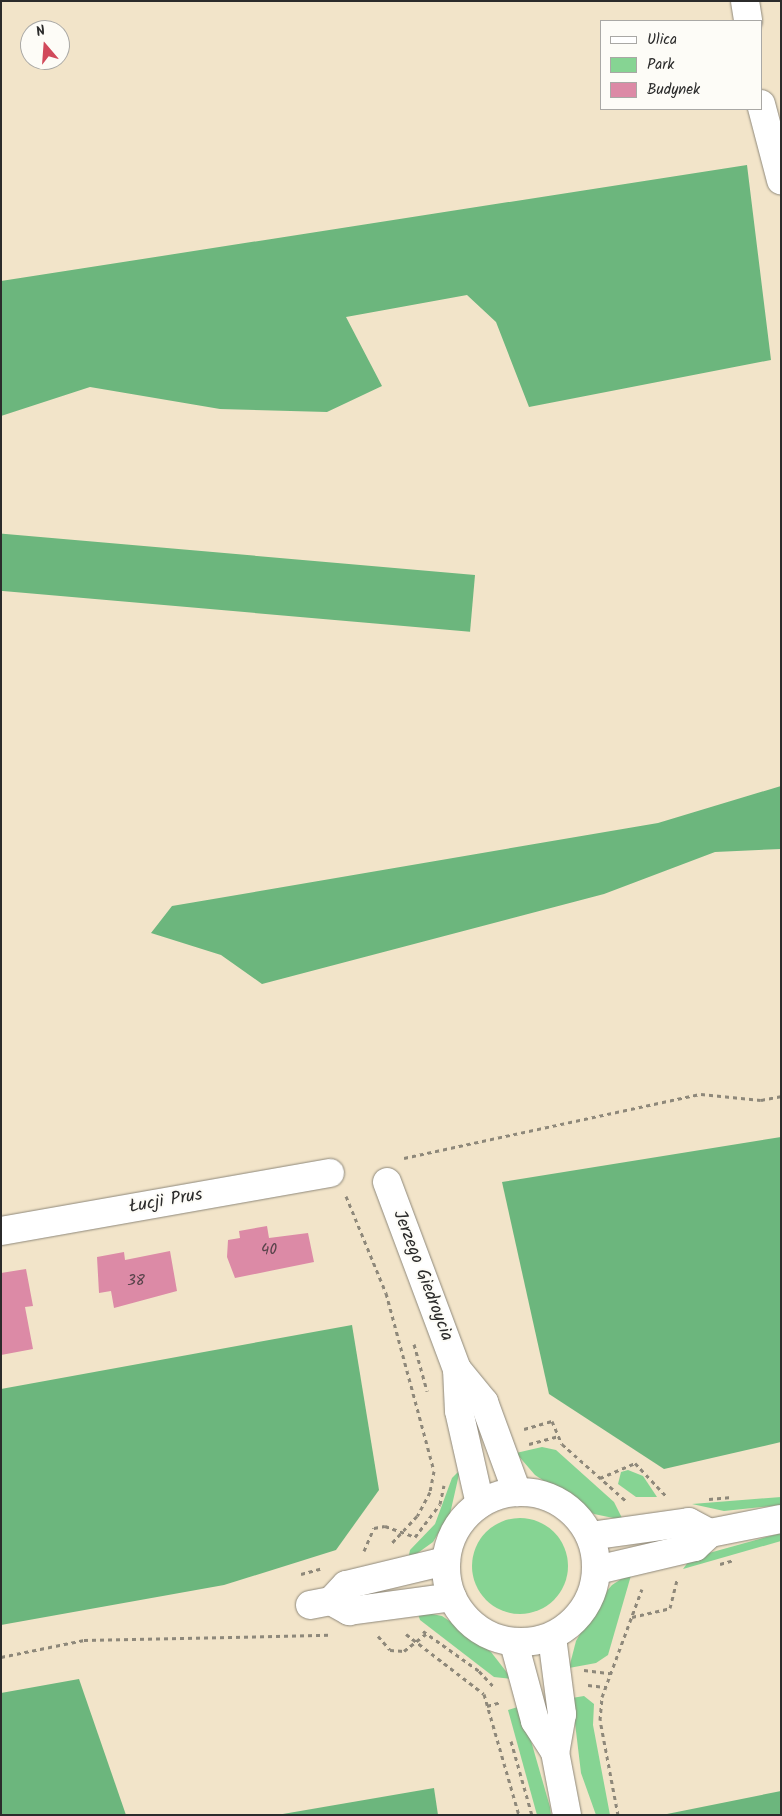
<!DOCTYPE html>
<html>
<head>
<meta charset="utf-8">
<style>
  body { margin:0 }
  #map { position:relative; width:782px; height:1816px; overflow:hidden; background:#f2e4c9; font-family:Kalam,sans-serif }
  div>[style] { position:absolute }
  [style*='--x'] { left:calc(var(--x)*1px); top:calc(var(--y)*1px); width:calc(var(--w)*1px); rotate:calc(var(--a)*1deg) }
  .green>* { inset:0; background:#86d493 }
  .round { border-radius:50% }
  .forest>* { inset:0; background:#6cb67d; transform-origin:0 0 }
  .building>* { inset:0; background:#dc8aa6 }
  .path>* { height:3px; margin-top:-1.5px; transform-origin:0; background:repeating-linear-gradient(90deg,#8e887a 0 4px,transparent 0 8px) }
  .roads { filter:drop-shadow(0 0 1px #8e887a) drop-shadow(0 0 1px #8e887a) }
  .minor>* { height:28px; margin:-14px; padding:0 14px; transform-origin:14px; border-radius:14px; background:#fff }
  .minor>.ring { margin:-14px; padding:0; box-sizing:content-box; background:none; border:28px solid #fff; border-radius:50% }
  span { translate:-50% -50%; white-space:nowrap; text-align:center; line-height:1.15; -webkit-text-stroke:4px #fdfcf7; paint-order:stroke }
  .number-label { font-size:15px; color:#57434a }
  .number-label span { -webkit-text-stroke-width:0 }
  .street-label { font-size:18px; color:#2b2b2b }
  .frame { position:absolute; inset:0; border:2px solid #2b2b2b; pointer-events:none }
  .legend { position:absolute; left:600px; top:20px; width:162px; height:90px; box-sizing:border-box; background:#fdfcf7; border:1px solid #a9a8a5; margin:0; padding:6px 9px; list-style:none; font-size:15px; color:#2b2b2b }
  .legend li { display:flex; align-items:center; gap:10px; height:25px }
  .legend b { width:25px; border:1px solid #a9a8a5 }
  .north { position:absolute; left:20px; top:20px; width:50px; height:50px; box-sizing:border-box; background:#fdfcf7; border:1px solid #a9a8a5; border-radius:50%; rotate:342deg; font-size:14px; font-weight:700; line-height:20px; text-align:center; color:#2b2b2b }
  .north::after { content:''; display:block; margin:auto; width:18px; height:22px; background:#d1495b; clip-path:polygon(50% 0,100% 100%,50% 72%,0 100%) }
</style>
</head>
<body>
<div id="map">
  <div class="green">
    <div style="clip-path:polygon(542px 1447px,556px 1450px,614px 1502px,623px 1520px,594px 1514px,535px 1475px,516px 1453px)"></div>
    <div style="clip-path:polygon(460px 1470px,450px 1514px,433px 1542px,408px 1560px,410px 1550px,435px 1524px,452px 1478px)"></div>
    <div style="clip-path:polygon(628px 1470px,643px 1476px,657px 1497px,636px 1497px,618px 1484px,621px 1472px)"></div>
    <div style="clip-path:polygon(781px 1497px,781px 1505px,724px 1511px,692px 1504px)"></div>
    <div class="round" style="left:472px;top:1518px;width:96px;height:96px"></div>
    <div style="clip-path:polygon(781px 1533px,781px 1541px,683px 1569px,691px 1558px)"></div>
    <div style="clip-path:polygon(632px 1572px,608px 1655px,596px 1663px,569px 1668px,576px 1641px,601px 1598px,612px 1585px)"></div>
    <div style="clip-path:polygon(417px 1611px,442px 1616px,457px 1626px,491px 1652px,512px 1679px,494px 1677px,420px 1620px)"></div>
    <div style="clip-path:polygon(584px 1696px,594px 1704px,593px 1725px,610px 1815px,596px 1815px,581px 1773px,572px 1698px)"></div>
    <div style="clip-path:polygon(521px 1706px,550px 1807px,551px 1815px,537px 1815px,508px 1710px)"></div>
  </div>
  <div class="forest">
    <div style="clip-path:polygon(747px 165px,771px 360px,529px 407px,496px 322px,467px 295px,346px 317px,382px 386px,327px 412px,220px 409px,90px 387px,1px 416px,1px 281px)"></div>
    <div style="left:475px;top:575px;width:57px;height:479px;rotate:95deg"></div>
    <div style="clip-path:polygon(781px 786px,781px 849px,715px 852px,604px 894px,262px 984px,221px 955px,151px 933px,172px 906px,658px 823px)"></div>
    <div style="clip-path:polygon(781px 1137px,781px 1442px,664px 1469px,549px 1394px,502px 1182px)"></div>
    <div style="clip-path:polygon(352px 1325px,379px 1490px,336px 1550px,224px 1585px,1px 1625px,1px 1389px)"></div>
    <div style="clip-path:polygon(79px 1679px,126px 1815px,1px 1815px,1px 1693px)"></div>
    <div style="clip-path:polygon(434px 1788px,438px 1815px,277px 1815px)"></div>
    <div style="clip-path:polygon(781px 1791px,781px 1815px,662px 1815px)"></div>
  </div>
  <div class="building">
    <div style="clip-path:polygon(267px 1226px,269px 1238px,308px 1233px,314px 1262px,235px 1278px,227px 1257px,228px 1240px,240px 1238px,239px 1231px)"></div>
    <div style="clip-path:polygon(170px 1251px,177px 1291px,114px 1308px,111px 1291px,99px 1293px,97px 1257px,124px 1252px,125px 1260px)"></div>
    <div style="clip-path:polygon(26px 1269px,33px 1306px,25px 1307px,33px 1349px,1px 1355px,1px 1273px)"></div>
  </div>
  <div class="path">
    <div style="--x:404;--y:1158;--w:304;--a:-12.2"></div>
    <div style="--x:701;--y:1094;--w:60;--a:5.7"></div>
    <div style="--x:761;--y:1100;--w:20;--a:-11"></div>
    <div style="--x:346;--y:1196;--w:105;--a:67.6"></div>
    <div style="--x:386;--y:1293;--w:184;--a:74.9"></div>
    <div style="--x:434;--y:1471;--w:21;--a:101"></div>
    <div style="--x:430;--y:1492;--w:27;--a:118"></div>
    <div style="--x:417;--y:1516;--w:38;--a:133"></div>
    <div style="--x:414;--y:1344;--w:49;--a:74.5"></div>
    <div style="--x:524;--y:1429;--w:29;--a:-16"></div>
    <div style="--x:552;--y:1421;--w:25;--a:67"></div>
    <div style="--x:562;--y:1444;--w:86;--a:41.7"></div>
    <div style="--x:529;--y:1444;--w:30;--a:-15"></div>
    <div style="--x:600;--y:1478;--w:38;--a:-23"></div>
    <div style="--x:635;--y:1463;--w:47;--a:46.7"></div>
    <div style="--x:709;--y:1499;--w:23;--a:-5"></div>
    <div style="--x:415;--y:1537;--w:41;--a:-52.9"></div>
    <div style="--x:440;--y:1504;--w:19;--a:-78"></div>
    <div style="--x:364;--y:1551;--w:25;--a:-67"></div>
    <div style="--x:374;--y:1528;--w:11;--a:-10"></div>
    <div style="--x:385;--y:1526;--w:32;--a:20"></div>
    <div style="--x:720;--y:1564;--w:15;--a:-16"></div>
    <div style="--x:301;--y:1574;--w:20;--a:-15"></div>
    <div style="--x:632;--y:1617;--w:39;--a:-13"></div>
    <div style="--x:670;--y:1608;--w:29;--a:-76"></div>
    <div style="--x:423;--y:1631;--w:69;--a:35.5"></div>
    <div style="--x:479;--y:1671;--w:22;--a:47"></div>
    <div style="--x:406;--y:1634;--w:98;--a:37.6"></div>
    <div style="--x:484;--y:1694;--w:126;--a:73.9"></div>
    <div style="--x:378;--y:1636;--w:18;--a:49"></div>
    <div style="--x:390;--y:1650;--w:14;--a:4"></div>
    <div style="--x:404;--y:1651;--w:28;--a:-38"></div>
    <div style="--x:1;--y:1657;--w:85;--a:-11.6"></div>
    <div style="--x:84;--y:1640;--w:245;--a:-1.2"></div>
    <div style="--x:584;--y:1670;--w:26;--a:7"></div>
    <div style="--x:588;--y:1685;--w:17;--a:7"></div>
    <div style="--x:487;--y:1706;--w:15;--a:-16"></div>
    <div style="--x:511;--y:1741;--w:77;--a:74.2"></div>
    <div style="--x:618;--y:1815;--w:97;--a:-100.7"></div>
    <div style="--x:600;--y:1720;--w:23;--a:-85"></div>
    <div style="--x:602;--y:1697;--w:115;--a:-69.7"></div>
  </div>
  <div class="roads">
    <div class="minor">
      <div style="--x:745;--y:1;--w:20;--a:81"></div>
      <div style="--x:761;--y:104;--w:79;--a:75.3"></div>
      <div style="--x:387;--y:1182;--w:200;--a:69.5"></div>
      <div style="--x:457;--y:1369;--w:42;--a:87.3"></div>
      <div style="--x:459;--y:1411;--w:95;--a:77.3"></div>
      <div style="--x:1;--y:1231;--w:334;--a:-10"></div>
      <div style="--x:457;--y:1369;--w:43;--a:50.7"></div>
      <div style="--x:484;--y:1402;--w:96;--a:69.9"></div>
      <div class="ring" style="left:446px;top:1492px;width:122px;height:122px"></div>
      <div style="--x:590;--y:1536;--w:100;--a:-8"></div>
      <div style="--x:689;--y:1522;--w:24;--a:28"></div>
      <div style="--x:597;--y:1570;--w:101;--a:-13.2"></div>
      <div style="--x:695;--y:1547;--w:21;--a:-43"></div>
      <div style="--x:710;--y:1533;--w:72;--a:-11.2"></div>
      <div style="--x:331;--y:1601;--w:22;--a:-47"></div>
      <div style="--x:346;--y:1585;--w:103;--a:-13.5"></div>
      <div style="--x:310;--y:1605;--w:21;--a:-11"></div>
      <div style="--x:331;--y:1601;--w:21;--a:29"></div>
      <div style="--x:349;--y:1611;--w:104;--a:-7.7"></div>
      <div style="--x:552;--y:1637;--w:78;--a:82.6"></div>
      <div style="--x:562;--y:1714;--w:39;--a:100"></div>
      <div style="--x:555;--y:1752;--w:64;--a:79.2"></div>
      <div style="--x:514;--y:1643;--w:81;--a:74.9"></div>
      <div style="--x:535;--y:1721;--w:37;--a:57"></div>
    </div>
  </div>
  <div class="number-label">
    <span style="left:269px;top:1251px">40</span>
    <span style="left:136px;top:1282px">38</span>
  </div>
  <div class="street-label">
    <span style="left:166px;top:1202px;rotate:-10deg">Łucji Prus</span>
    <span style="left:422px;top:1276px;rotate:69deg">Jerzego Giedroycia</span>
  </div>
  <div class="frame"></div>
  <ul class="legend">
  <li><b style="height:6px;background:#fff"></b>Ulica</li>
  <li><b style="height:14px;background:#86d493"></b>Park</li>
  <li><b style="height:14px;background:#dc8aa6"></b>Budynek</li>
  </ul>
  <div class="north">N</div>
</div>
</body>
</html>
